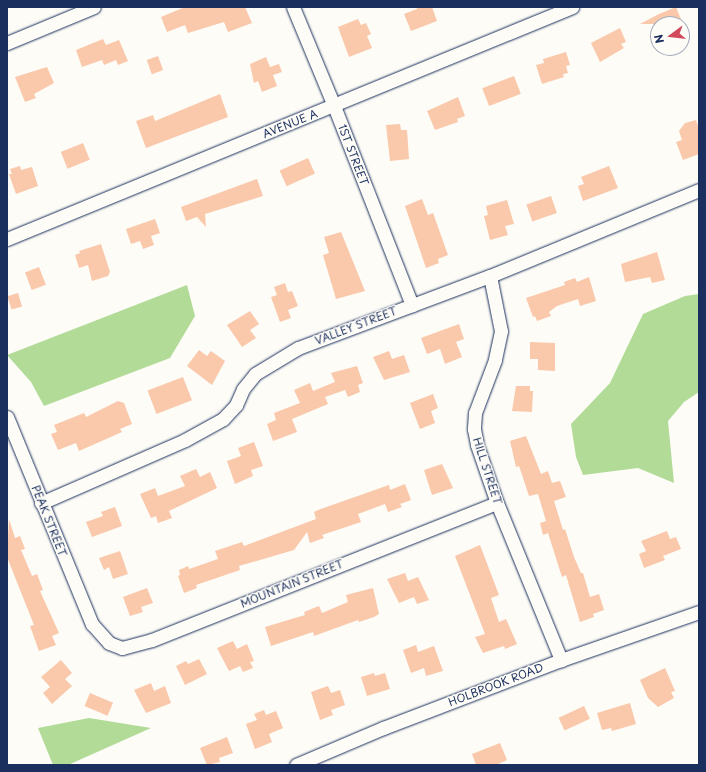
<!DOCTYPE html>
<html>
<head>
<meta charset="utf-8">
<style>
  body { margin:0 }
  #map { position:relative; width:706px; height:772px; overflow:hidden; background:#fdfcf7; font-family:"Playpen Sans",sans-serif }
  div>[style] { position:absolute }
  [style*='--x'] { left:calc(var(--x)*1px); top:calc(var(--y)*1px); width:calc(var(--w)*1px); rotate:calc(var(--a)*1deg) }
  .green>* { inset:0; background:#b2db98 }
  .building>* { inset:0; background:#fac8aa; transform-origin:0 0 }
  .roads { filter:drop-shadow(0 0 1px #1b2f5e) drop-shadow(0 0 1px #1b2f5e) }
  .minor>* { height:13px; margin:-6.5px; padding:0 6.5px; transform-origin:6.5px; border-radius:6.5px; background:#fdfcf7 }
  span { translate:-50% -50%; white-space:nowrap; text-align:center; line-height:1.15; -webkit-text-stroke:3px #fdfcf7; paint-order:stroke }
  .street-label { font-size:11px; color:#1b2f5e }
  .frame { position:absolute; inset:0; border:8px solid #1b2f5e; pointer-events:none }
  .north { position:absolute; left:650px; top:16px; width:40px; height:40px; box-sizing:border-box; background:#fdfcf7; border:1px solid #a3aaba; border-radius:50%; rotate:255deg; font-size:11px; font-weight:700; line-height:16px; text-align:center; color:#1b2f5e }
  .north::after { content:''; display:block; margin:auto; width:14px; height:18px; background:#d1495b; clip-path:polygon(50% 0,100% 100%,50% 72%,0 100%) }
</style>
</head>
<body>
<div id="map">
  <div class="green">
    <div style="clip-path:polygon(187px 285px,195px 316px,170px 358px,44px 406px,31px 382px,7px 355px)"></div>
    <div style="clip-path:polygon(699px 294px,699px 392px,684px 402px,668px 421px,674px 483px,638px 468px,583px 475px,576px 457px,571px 424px,610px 383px,643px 314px,685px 296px)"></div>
    <div style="clip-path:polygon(89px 718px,151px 728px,68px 765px,53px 765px,38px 728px)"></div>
  </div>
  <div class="building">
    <div style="clip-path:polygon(185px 7px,245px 7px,252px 23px,228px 32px,224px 22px,188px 33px,185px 25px,167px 32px,161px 17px)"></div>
    <div style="clip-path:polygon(417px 7px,432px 7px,437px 21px,411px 31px,404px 14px,417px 9px)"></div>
    <div style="clip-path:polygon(676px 7px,683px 24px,640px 24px,659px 14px)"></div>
    <div style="clip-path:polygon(358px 19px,361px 25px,366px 23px,371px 34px,367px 36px,372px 48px,349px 57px,338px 27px)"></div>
    <div style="clip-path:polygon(620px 28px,626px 42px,621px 44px,624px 48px,600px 62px,591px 43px)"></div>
    <div style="clip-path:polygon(103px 39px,106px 45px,119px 40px,128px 61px,118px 65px,116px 60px,104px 65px,102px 60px,82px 67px,76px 50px)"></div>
    <div style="clip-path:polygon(566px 52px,570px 65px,566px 66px,568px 73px,563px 74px,564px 77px,542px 84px,536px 65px,544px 63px,543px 59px)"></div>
    <div style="left:158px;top:56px;width:15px;height:12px;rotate:70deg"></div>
    <div style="clip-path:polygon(266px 57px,270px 67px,279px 64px,282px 72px,273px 75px,277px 86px,262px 92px,258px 81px,254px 83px,250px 64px)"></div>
    <div style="clip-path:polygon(47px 67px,54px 83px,34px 94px,36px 98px,25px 102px,15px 77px)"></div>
    <div style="left:514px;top:76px;width:19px;height:34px;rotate:69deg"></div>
    <div style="clip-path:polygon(220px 94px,228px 117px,146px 148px,136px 121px,153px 115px,155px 121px)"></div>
    <div style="clip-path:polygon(458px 97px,465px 116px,457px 119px,458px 122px,435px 130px,427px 111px)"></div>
    <div style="clip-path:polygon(696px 120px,699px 129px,699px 154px,683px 160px,676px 142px,682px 140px,679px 131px,685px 123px)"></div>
    <div style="clip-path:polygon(400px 124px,401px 130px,407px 130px,409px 159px,390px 161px,386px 125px)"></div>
    <div style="left:83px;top:143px;width:18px;height:24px;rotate:68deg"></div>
    <div style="left:308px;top:158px;width:17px;height:31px;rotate:66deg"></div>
    <div style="clip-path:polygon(20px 166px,21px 170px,32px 167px,38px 186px,16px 194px,9px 174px,12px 174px,10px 169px)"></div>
    <div style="clip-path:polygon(609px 166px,618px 188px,583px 201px,578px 186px,584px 184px,581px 177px)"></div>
    <div style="clip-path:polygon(257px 179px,263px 196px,205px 214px,206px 227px,197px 217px,186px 221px,181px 207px)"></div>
    <div style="left:551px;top:196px;width:18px;height:26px;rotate:71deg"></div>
    <div style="clip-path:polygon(422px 199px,428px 215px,433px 213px,448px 255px,438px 259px,439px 263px,426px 268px,405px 206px)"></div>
    <div style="clip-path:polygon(507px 200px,514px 224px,505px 226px,508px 235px,490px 240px,484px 216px,488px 215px,486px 206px)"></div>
    <div style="clip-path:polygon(155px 219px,160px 233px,151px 236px,154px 245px,143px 249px,140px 241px,131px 244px,126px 229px)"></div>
    <div style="clip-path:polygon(341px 232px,365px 291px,336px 299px,323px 255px,329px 253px,324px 237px)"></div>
    <div style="clip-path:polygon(101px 244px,110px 272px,108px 276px,92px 281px,88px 265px,79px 268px,75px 255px,80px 253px,79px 251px)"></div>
    <div style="clip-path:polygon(657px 252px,665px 280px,652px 283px,650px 277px,625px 282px,621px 264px)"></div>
    <div style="left:39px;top:267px;width:19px;height:15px;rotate:69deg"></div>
    <div style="clip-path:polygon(589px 277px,596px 301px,580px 306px,578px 299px,557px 306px,549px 312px,551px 316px,537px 321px,535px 316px,533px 317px,526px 298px,565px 285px,564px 282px,575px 278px,577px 282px)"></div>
    <div style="clip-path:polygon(285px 283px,288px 292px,292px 291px,298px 306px,288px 310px,291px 318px,280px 322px,271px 297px,277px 295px,274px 287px)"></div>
    <div style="left:18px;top:293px;width:14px;height:11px;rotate:73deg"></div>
    <div style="clip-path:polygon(250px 311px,259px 324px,250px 330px,256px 338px,242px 347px,227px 325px)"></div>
    <div style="clip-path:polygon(459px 324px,464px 339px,456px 342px,462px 357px,445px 364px,440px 349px,427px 354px,421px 338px)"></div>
    <div style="clip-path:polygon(530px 342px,555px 343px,555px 371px,538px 370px,538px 359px,530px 359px)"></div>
    <div style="clip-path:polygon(199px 350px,207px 356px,211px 351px,225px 361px,212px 385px,187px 366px)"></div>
    <div style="clip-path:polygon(389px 351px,392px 359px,404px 355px,410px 372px,384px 380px,373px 357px)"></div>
    <div style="clip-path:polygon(357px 366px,363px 383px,358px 385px,360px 392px,348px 397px,345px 390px,325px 397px,328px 404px,292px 419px,297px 432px,273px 441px,267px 424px,276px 420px,274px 413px,300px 403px,294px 390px,310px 383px,313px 391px,335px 382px,331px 373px)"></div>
    <div style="left:183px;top:377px;width:25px;height:38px;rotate:69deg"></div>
    <div style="clip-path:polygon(516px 386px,530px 386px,530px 391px,533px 391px,532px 412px,512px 411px)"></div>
    <div style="clip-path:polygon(433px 394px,438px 408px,431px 411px,435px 423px,420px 429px,410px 403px)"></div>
    <div style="clip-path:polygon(118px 401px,124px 403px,132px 424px,120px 429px,122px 432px,79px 451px,76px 443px,58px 450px,51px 434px,57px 432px,54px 425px,84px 413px,86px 417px)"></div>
    <div style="clip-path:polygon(526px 436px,541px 474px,548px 471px,552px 483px,560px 481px,566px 497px,554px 501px,563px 530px,565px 529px,574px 557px,581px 573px,583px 573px,590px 597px,599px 594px,604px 610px,593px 614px,594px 617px,580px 622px,566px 575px,562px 577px,548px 533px,543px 535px,540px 523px,546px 521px,538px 494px,529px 496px,519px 466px,516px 467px,510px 441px)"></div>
    <div style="clip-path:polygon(254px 442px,263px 466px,251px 470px,253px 476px,235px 484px,227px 461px,241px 456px,238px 448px)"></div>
    <div style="clip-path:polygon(442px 464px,453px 488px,432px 495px,424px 470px)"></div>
    <div style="clip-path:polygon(196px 469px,200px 477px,210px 472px,217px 488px,169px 511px,172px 518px,158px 523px,156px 516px,151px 518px,140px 494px,155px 488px,158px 496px,185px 486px,180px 476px)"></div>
    <div style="clip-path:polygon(405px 484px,411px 500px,400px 504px,402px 507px,388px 512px,385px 504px,358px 514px,361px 522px,322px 535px,324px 538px,310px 543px,307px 532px,294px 550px,239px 566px,240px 570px,196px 585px,197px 588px,184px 593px,178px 576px,180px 575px,179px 570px,188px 566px,189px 569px,218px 559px,215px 551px,242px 542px,244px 546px,316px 519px,314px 512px,318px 510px,389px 485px,390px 490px)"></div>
    <div style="clip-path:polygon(115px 507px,122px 526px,92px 537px,86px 522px,103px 516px,101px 512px)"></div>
    <div style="clip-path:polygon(9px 519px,15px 538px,20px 536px,25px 549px,21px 550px,32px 576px,37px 574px,43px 590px,40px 591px,59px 633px,52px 636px,56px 645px,39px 651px,30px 626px,34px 625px,7px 557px)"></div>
    <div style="clip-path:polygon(667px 531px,670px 539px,676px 537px,681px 549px,663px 556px,665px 560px,644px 568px,639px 554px,646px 551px,641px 541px)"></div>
    <div style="clip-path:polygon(480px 545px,499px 595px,491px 598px,499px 622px,506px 619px,517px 644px,505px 649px,504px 646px,483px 653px,475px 637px,485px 634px,455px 556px)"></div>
    <div style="clip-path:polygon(120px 551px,128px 574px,113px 579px,109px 567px,104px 570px,99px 558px)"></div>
    <div style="clip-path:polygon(405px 573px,408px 581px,418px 577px,429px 600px,417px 604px,414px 597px,399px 603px,387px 579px)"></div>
    <div style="clip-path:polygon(147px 588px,153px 603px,141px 607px,143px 612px,130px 616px,123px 597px)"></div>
    <div style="clip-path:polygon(373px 588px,379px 614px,374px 617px,359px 622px,358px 620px,314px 636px,313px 632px,271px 646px,265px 627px,305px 615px,304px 612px,319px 606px,322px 613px,348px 602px,346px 595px)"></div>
    <div style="clip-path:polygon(233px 641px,237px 649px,247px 644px,254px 661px,250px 662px,253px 668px,243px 672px,240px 666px,229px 671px,217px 648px)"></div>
    <div style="clip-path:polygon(416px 645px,418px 652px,434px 646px,443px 671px,426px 676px,424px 668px,411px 673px,403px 650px)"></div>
    <div style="clip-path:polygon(199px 659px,207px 674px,185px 685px,176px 666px,186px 661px,188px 664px)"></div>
    <div style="clip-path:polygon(61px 660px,72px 673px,65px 679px,72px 686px,52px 704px,43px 693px,50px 687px,41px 677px)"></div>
    <div style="clip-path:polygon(665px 668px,675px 691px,671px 692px,674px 698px,658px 707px,648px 698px,640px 680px)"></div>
    <div style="clip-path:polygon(374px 673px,375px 676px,385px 673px,390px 689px,367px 696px,361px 677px)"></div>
    <div style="clip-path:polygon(151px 683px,154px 691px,165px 686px,171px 703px,146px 713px,134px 690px)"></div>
    <div style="clip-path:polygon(328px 686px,331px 693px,340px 690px,345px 705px,331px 710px,333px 715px,320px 720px,311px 692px)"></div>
    <div style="left:90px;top:693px;width:25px;height:14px;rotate:23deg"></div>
    <div style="clip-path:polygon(630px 703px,636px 724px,612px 731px,611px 728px,602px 730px,597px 713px)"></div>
    <div style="left:584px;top:706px;width:14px;height:28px;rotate:65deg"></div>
    <div style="clip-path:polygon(264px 710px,266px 715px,276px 711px,283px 728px,269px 734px,272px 742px,255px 749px,246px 724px,257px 720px,254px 714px)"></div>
    <div style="clip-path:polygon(227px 737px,233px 753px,219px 758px,220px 762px,207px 765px,200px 748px)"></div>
    <div style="clip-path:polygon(500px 743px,507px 760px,496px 765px,476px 765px,472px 754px)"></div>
  </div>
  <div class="roads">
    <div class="minor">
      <div style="--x:293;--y:7;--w:107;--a:67.5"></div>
      <div style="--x:334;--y:106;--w:214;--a:68.6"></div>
      <div style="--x:7;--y:43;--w:94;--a:-22.5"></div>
      <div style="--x:7;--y:239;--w:611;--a:-22.32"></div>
      <div style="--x:490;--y:276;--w:56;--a:78.7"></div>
      <div style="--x:501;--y:331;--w:30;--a:102"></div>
      <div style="--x:495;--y:360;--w:57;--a:110.7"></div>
      <div style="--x:475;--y:413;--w:16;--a:94"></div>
      <div style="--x:474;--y:429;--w:16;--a:79"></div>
      <div style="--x:477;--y:445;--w:61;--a:71"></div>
      <div style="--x:497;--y:503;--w:170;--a:67.8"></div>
      <div style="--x:7;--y:417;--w:224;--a:67.7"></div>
      <div style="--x:92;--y:624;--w:25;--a:48"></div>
      <div style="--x:109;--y:643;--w:14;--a:21"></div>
      <div style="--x:122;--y:648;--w:31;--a:-15"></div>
      <div style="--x:152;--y:640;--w:371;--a:-21.7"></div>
      <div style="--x:41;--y:503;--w:157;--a:-23.6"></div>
      <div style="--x:185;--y:440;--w:43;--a:-28.9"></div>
      <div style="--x:223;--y:419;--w:19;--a:-47"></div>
      <div style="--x:236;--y:405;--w:17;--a:-66"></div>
      <div style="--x:243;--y:389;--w:19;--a:-51"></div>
      <div style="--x:255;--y:374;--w:50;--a:-31.2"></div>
      <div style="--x:298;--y:348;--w:205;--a:-20.6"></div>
      <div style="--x:490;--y:276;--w:226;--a:-22.4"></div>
      <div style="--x:296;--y:765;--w:95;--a:-23"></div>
      <div style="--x:383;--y:728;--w:191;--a:-20.9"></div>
      <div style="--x:561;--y:660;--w:146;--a:-19.2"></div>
    </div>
  </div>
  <div class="street-label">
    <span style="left:290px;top:124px;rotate:-22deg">AVENUE A</span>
    <span style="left:353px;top:155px;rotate:69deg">1ST STREET</span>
    <span style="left:356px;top:326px;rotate:-21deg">VALLEY STREET</span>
    <span style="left:487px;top:471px;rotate:72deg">HILL STREET</span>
    <span style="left:49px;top:521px;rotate:68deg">PEAK STREET</span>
    <span style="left:292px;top:584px;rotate:-22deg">MOUNTAIN STREET</span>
    <span style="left:496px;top:685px;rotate:-21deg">HOLBROOK ROAD</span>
  </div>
  <div class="frame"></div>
  <div class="north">N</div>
</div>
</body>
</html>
